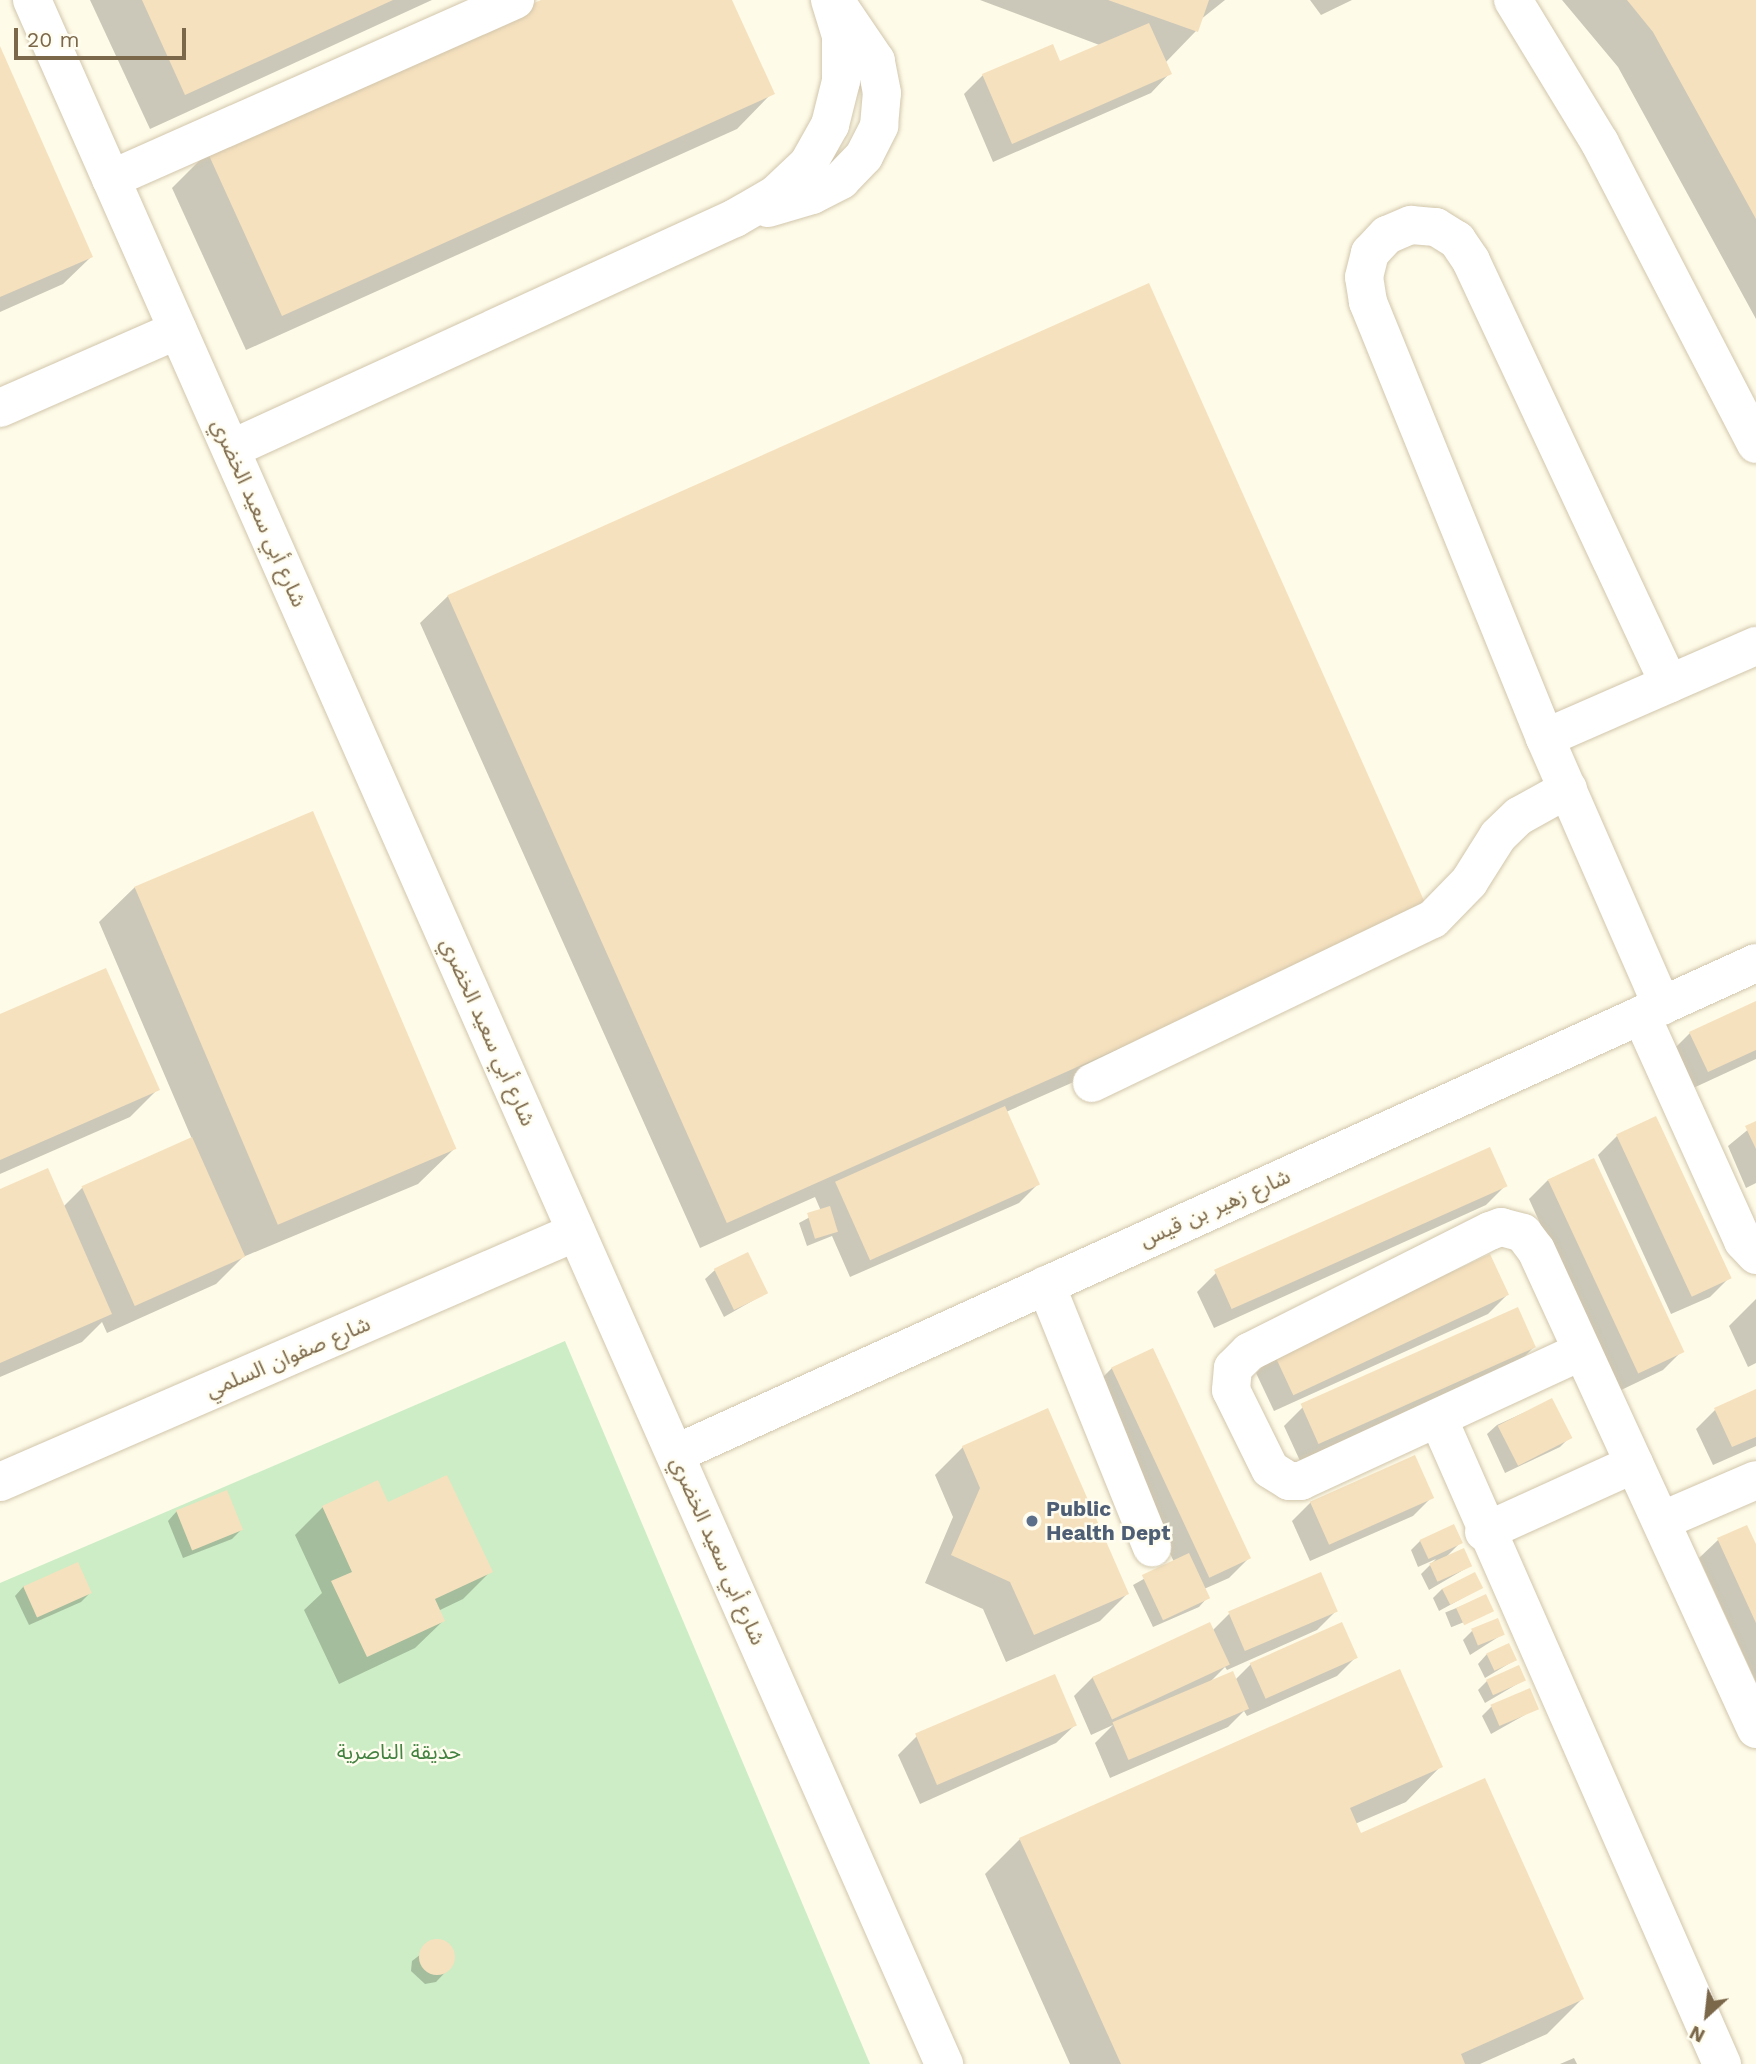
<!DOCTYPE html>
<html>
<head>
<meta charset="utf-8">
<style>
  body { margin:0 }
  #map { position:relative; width:1756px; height:2064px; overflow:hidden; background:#fefbe8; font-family:"Work Sans","Noto Sans Arabic",sans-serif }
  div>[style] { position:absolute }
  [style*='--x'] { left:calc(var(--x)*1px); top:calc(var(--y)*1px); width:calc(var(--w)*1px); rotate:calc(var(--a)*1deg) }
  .green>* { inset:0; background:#ccedc5 }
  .shadow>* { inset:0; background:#0003; transform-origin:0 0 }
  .building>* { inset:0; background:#f6e1be; transform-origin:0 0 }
  .round { border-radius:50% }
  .roads { filter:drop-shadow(0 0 2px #d2c6ac) drop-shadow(0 0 2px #d2c6ac) }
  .minor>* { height:38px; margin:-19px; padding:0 19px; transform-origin:19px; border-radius:19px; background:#fff }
  .dots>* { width:19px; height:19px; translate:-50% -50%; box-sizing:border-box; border:4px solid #fffdf0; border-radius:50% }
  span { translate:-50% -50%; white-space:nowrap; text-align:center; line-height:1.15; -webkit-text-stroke:5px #fffdf0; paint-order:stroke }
  .street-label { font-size:21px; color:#7b6749 }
  .service-label { font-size:21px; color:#4e5e75; font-weight:700 }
  .left { translate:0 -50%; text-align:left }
  .park-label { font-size:21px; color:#438240 }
  .north { position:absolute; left:1672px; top:1980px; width:70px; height:70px; -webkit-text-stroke:5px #fffdf0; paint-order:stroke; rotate:207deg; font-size:19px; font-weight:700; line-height:28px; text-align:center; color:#7b6749 }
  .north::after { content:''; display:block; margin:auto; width:24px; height:32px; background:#7b6749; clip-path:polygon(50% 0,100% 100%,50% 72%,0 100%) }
  .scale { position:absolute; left:14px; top:28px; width:172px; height:32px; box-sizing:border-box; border:4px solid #7b6749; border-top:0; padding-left:9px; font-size:21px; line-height:24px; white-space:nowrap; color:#7b6749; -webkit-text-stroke:5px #fffdf0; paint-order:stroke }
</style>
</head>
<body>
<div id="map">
  <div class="green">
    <div style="clip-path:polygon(565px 1341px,870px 2064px,0 2064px,0 1583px)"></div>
  </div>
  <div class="shadow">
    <div style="clip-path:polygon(90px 0,432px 0,150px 129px)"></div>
    <div style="clip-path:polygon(545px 0,730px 0,772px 93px,737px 129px,246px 350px,172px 188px,208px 152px)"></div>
    <div style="clip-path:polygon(980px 0,1225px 0,1200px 20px,1196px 31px,1165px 63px,1169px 74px,1151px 93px,993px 162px,964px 94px,983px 75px,1059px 64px,1102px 46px)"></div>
    <div style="clip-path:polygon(1310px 0,1352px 0,1321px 15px)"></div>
    <div style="clip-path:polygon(1562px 0,1756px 0,1756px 319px,1618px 67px)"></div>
    <div style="clip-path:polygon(0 51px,91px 257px,63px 284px,0 312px)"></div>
    <div style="clip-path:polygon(1148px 285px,1401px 937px,1006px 1112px,1038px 1184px,1019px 1203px,850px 1277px,832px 1236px,807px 1246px,799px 1223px,821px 1211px,815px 1197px,700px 1248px,420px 623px,448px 596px)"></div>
    <div style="clip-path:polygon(135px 887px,454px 1149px,418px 1184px,243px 1257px,216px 1284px,107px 1333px,102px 1322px,82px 1342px,0 1377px,0 1191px,63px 1207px,82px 1188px,192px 1139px,99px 922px)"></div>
    <div style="clip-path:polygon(1756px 1003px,1756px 1059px,1689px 1090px,1671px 1052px,1690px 1033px)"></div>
    <div style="clip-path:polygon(0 1016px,158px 1089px,130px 1117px,0 1174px)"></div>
    <div style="clip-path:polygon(1655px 1119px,1729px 1278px,1710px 1297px,1671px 1314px,1598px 1155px,1617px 1136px)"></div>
    <div style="clip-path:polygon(1756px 1123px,1756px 1183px,1746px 1188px,1728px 1146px)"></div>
    <div style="clip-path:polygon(1548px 1180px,1681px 1352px,1663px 1370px,1617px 1392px,1529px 1199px)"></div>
    <div style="clip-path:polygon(1505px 1186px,1486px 1205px,1214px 1328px,1197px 1292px,1216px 1273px)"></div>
    <div style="clip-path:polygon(715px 1270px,766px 1293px,724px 1317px,705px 1279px)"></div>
    <div style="clip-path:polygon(1507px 1295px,1488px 1314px,1274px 1411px,1256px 1373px,1275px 1354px)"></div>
    <div style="clip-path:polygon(1756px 1299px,1756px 1363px,1748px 1367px,1729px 1326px)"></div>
    <div style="clip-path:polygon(1534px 1347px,1515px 1366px,1301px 1463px,1284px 1426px,1303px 1407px)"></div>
    <div style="clip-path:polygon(1112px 1368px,1248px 1559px,1229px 1578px,1204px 1589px,1208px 1597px,1199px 1607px,1153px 1627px,1133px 1585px,1174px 1562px,1093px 1387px)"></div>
    <div style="clip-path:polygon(1756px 1391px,1756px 1446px,1713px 1465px,1696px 1429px,1715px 1410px)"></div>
    <div style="clip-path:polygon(1552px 1400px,1569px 1438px,1560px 1447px,1505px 1473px,1487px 1434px,1497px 1425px)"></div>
    <div style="clip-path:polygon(963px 1447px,1127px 1594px,1100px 1621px,1006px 1662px,983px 1609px,925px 1583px,953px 1517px,935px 1475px)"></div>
    <div style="clip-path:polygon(377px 1482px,388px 1505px,491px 1571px,463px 1599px,438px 1611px,443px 1621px,415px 1648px,339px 1684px,304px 1610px,322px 1593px,295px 1535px,323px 1507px)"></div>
    <div style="clip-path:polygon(1432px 1497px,1413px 1516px,1310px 1561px,1292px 1521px,1311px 1502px)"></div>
    <div style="clip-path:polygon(177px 1511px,241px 1530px,232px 1539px,183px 1558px,168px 1521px)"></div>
    <div style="clip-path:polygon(1718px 1540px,1756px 1548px,1756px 1682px,1699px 1558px)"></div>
    <div style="clip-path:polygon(1420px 1541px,1460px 1543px,1445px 1558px,1470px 1566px,1429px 1590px,1421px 1574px,1436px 1559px,1418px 1567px,1411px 1550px)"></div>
    <div style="clip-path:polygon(24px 1586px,90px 1593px,81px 1602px,29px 1625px,15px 1596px)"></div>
    <div style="clip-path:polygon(1481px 1588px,1439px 1611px,1433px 1598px,1442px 1589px)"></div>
    <div style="left:1486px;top:1596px;width:16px;height:44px;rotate:68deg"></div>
    <div style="clip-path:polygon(1336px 1611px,1317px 1630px,1227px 1670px,1225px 1667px,1208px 1684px,1235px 1680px,1251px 1664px,1355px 1658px,1337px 1676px,1247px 1716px,1244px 1711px,1228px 1727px,1110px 1778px,1095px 1743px,1113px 1725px,1091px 1735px,1074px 1696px,1093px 1677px,1212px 1631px,1229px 1614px)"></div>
    <div style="clip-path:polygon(1472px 1631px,1503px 1634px,1470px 1655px,1463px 1640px)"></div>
    <div style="clip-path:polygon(1487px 1654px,1515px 1660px,1485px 1678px,1478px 1664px)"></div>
    <div style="clip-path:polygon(1524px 1680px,1485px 1703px,1478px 1690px,1487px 1681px)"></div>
    <div style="clip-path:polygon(1491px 1707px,1537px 1708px,1491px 1734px,1482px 1716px)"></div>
    <div style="clip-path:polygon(1075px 1725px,1056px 1743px,920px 1804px,898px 1755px,917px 1736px)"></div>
    <div style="clip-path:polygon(1441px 1766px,1406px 1802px,1355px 1824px,1360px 1835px,1582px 1999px,1547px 2034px,1480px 2064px,1070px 2064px,985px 1874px,1020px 1839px)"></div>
    <div style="clip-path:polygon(438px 1941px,454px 1954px,453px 1964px,436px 1982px,425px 1984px,411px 1971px,412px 1961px)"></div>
    <div style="clip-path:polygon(1574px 2058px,1577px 2064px,1560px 2064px)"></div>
  </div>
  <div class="building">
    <div style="clip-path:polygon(142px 0,393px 0,185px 95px)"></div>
    <div style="clip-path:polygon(541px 0,732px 0,775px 94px,282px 316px,207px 151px)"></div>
    <div style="clip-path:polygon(1108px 0,1209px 0,1198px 32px)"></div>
    <div style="clip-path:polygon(1627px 0,1756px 0,1756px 219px,1653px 32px)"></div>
    <div style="clip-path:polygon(1149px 23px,1172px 74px,1012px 144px,982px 74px,1053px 44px,1060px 61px)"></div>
    <div style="clip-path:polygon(0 46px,93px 257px,0 297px)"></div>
    <div style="left:1149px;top:283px;width:687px;height:768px;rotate:66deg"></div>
    <div style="left:313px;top:811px;width:367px;height:194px;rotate:67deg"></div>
    <div style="clip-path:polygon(106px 968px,160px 1090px,0 1160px,0 1014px)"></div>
    <div style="clip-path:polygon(1756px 1001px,1756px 1050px,1708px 1072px,1689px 1032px)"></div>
    <div style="left:1005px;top:1106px;width:86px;height:186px;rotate:66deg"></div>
    <div style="left:1656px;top:1116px;width:179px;height:44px;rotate:65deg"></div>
    <div style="clip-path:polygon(1756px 1121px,1756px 1149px,1745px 1126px)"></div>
    <div style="left:192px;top:1137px;width:131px;height:121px;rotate:66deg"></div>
    <div style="left:1490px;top:1147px;width:43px;height:302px;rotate:66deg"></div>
    <div style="left:1594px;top:1158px;width:214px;height:51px;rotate:65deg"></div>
    <div style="clip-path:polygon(48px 1168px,112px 1314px,0 1363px,0 1189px)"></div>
    <div style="left:830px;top:1206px;width:27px;height:24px;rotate:73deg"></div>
    <div style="left:748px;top:1252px;width:46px;height:38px;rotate:64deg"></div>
    <div style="left:1490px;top:1254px;width:45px;height:238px;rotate:65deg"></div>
    <div style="left:1518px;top:1307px;width:44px;height:238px;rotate:66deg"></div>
    <div style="left:1153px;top:1348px;width:232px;height:46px;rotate:65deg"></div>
    <div style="clip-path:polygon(1756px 1389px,1756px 1437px,1732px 1447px,1714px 1408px)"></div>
    <div style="left:1552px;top:1398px;width:45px;height:61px;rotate:63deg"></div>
    <div style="clip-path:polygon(1048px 1408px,1129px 1594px,1034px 1635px,1010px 1582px,951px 1555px,980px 1488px,962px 1446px)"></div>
    <div style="left:1415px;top:1455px;width:47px;height:115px;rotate:66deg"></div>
    <div style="clip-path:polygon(447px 1475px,493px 1572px,435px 1599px,445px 1621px,367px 1657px,331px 1581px,352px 1572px,322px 1506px,378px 1480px,388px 1502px)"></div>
    <div style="left:227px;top:1490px;width:43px;height:55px;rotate:68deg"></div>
    <div style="left:1454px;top:1524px;width:21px;height:38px;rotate:65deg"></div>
    <div style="clip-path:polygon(1747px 1525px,1756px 1544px,1756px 1623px,1717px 1538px)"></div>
    <div style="left:1464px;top:1548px;width:20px;height:38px;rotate:66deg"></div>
    <div style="left:1189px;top:1553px;width:50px;height:52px;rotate:65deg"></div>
    <div style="left:78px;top:1562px;width:34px;height:60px;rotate:66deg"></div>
    <div style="left:1321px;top:1572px;width:43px;height:101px;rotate:67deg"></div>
    <div style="left:1475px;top:1572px;width:18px;height:37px;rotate:63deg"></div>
    <div style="left:1486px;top:1594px;width:19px;height:33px;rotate:65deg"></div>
    <div style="left:1498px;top:1618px;width:18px;height:29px;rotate:68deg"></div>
    <div style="left:1210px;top:1622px;width:47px;height:130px;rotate:65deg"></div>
    <div style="left:1342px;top:1622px;width:39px;height:101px;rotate:66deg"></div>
    <div style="left:1509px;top:1643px;width:19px;height:25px;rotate:65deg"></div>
    <div style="left:1519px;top:1665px;width:17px;height:36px;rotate:66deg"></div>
    <div style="clip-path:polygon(1400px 1669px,1443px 1767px,1350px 1808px,1361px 1833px,1485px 1778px,1584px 1999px,1461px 2054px,1465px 2064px,1121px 2064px,1019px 1838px)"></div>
    <div style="left:1233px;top:1671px;width:41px;height:131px;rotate:67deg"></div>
    <div style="left:1055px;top:1674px;width:56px;height:152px;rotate:67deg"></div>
    <div style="left:1530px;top:1688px;width:23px;height:43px;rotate:67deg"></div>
    <div class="round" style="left:419px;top:1939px;width:36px;height:36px"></div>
  </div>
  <div class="roads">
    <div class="minor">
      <div style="--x:32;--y:0;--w:2257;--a:66.16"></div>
      <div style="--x:1513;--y:0;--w:167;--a:58.7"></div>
      <div style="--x:1600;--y:143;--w:339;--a:62.6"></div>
      <div style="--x:111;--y:179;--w:442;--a:-23.9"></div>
      <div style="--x:768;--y:208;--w:46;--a:-16.5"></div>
      <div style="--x:812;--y:195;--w:33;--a:-27"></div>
      <div style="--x:841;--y:180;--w:33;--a:-46"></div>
      <div style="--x:864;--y:156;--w:34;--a:-63"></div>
      <div style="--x:879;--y:126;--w:33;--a:-85"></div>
      <div style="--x:882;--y:93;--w:33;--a:-101"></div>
      <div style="--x:876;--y:61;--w:68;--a:-124.2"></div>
      <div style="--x:0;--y:408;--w:194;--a:-23.7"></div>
      <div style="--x:231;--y:449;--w:554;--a:-24.62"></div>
      <div style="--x:735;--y:218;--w:46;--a:-29.9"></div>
      <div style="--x:775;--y:195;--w:45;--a:-43.2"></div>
      <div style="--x:808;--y:164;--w:45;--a:-60.6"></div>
      <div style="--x:830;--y:125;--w:45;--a:-76"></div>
      <div style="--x:841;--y:81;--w:45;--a:-90"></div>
      <div style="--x:841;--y:36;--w:38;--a:-107"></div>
      <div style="--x:1545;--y:738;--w:230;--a:-23.6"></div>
      <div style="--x:1662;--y:1006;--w:292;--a:-113.6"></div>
      <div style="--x:1545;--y:738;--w:471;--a:-112.1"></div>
      <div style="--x:1368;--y:302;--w:25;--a:-99"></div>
      <div style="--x:1364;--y:277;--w:25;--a:-76"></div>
      <div style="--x:1370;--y:253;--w:25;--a:-47"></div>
      <div style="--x:1387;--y:235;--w:26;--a:-23"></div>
      <div style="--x:1411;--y:225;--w:25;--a:5"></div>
      <div style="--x:1436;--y:227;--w:25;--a:32"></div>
      <div style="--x:1457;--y:240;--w:25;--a:56"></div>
      <div style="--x:1471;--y:261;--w:467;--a:64.9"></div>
      <div style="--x:1641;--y:1015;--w:248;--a:65.7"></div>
      <div style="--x:1743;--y:1241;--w:19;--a:47"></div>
      <div style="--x:1092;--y:1083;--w:378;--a:-25.7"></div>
      <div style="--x:1433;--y:919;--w:52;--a:-45.8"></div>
      <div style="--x:1469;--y:882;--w:54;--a:-57.8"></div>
      <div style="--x:1498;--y:836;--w:29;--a:-44"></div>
      <div style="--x:1519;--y:816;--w:56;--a:-28.9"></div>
      <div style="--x:1046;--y:1285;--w:283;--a:68"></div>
      <div style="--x:1582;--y:1351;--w:310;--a:155.2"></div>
      <div style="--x:1301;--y:1481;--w:12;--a:180"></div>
      <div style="--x:1289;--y:1481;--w:22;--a:-148"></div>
      <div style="--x:1270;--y:1469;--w:88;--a:-116.3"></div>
      <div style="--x:1231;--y:1390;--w:22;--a:-85"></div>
      <div style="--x:1233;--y:1368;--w:23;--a:-45"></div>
      <div style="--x:1249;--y:1352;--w:270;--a:-26.7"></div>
      <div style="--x:1490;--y:1231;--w:12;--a:-20"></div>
      <div style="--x:1501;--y:1227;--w:23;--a:15"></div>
      <div style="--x:1523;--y:1233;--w:21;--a:53"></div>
      <div style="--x:1536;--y:1250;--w:527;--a:65.33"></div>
      <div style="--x:1438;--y:1418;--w:706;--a:66.27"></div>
      <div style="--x:675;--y:1454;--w:1187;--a:-24.43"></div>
      <div style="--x:0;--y:1482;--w:628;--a:-23.46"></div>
      <div style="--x:1661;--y:1521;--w:103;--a:-23.3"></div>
      <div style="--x:1484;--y:1532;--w:165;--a:-24.4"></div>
    </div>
  </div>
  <div class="dots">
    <div style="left:1032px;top:1521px;background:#5c6f8a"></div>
  </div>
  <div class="street-label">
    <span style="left:259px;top:513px;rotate:66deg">شارع أبي سعيد الخضري</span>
    <span style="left:488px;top:1032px;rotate:66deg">شارع أبي سعيد الخضري</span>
    <span style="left:1215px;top:1208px;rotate:-24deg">شارع زهير بن قيس</span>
    <span style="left:288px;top:1357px;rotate:-23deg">شارع صفوان السلمي</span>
    <span style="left:718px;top:1551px;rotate:66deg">شارع أبي سعيد الخضري</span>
  </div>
  <div class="service-label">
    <span class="left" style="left:1046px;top:1521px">Public<br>Health Dept</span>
  </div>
  <div class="park-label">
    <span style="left:399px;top:1752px">حديقة الناصرية</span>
  </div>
  <div class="north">N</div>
  <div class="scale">20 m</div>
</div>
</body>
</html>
